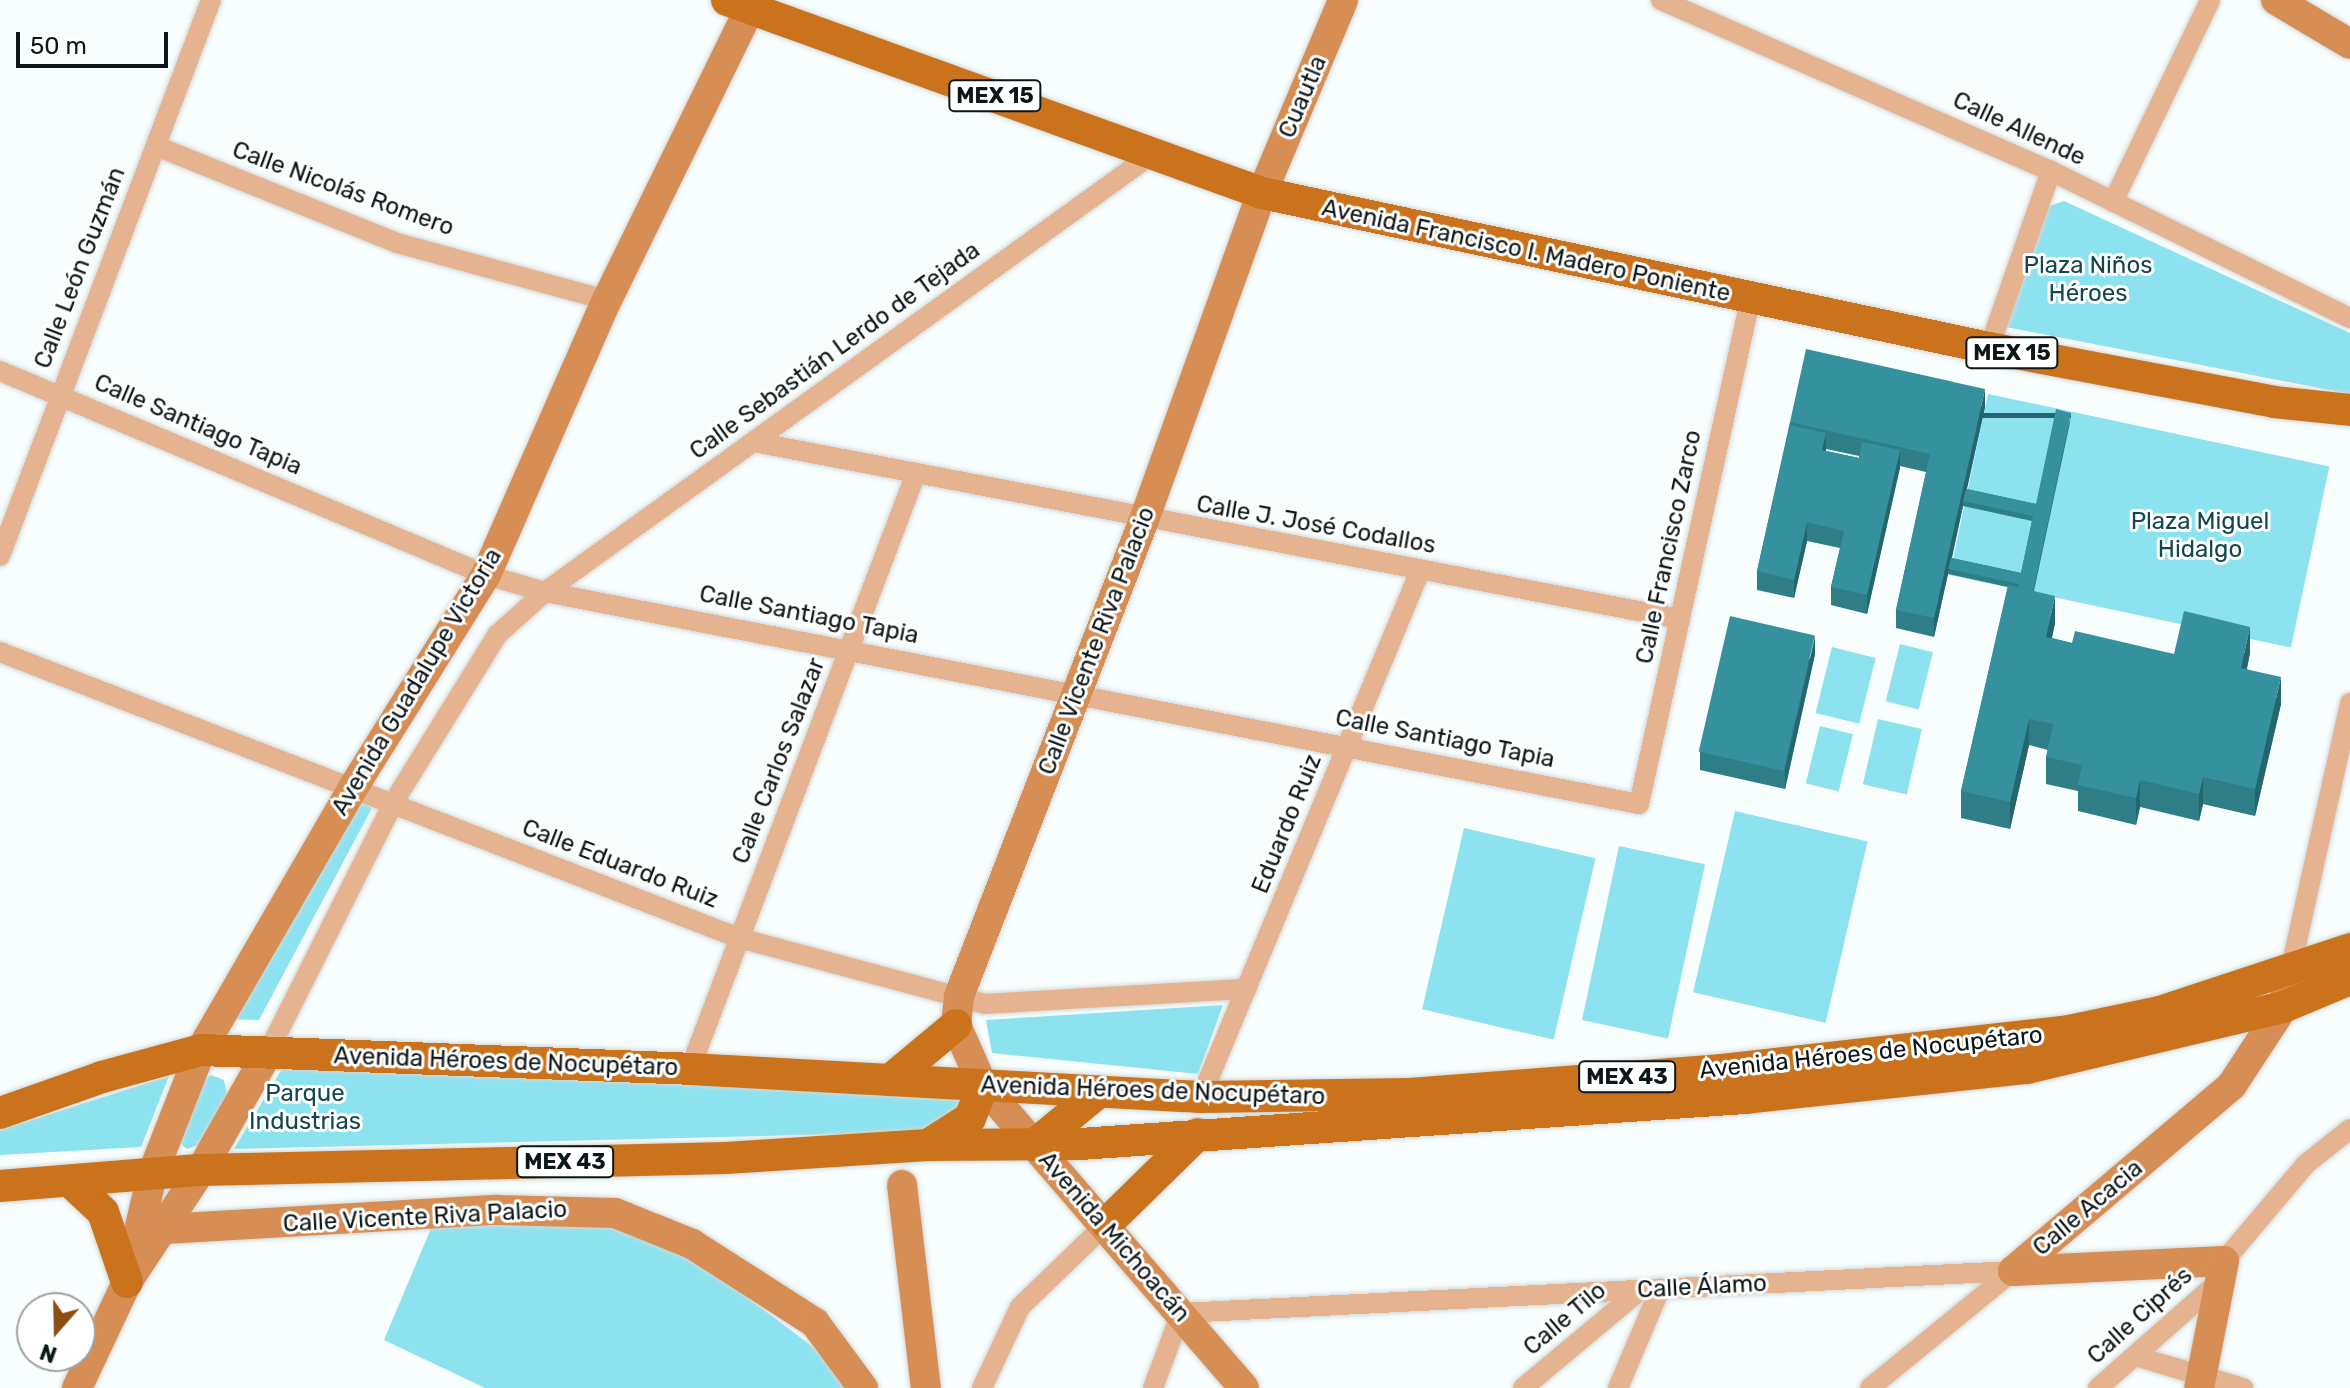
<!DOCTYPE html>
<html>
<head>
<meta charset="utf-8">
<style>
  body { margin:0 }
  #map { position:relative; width:2350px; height:1388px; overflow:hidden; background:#f8fdfd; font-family:Rubik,sans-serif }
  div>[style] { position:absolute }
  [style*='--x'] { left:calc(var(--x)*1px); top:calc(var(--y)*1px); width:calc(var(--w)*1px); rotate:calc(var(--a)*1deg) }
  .green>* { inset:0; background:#8ce2ef; transform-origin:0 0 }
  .roads { filter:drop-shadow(0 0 2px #d2d8d8) drop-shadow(0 0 2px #d2d8d8) }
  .street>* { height:20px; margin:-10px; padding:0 10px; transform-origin:10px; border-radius:10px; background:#e5b38f }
  .secondary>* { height:30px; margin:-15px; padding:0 15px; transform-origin:15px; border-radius:15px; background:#d78e55 }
  .primary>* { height:32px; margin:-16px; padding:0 16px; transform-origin:16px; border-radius:16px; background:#cb721d }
  .wall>* { inset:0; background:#2e7d87 }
  .shaded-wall>* { inset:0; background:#25666e; transform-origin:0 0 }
  .building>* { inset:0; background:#35919d; transform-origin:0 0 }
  span { translate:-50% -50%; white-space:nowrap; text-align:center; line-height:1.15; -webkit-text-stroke:6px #fff; paint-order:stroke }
  .shield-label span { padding:2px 6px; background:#fff; border:2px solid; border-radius:6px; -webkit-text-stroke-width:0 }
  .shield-label { font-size:22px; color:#0d1618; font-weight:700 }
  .street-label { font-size:24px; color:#0d1618 }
  .park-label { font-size:24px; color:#11474e }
  .north { position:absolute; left:16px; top:1292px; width:80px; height:80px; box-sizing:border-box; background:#fff; border:2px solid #9ea2a3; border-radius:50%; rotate:200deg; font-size:22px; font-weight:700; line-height:32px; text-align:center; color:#0d1618 }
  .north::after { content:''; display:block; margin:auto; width:28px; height:36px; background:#8d4e13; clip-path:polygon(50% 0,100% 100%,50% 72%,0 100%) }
  .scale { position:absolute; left:16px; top:32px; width:152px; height:36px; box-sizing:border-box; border:4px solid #0d1618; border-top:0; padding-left:10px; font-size:24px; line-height:28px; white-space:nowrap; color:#0d1618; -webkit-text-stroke:6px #fff; paint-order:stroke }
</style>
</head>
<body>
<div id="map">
  <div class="green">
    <div style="clip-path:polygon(2064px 201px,2350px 333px,2350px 394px,2006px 327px,2047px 207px)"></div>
    <div style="left:1988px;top:394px;width:349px;height:185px;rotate:12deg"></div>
    <div style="left:1900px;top:644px;width:34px;height:59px;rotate:14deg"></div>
    <div style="left:1832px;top:647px;width:45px;height:68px;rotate:14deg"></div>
    <div style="left:1878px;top:719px;width:45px;height:67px;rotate:13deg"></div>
    <div style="left:1820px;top:726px;width:34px;height:59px;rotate:14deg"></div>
    <div style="clip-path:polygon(361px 802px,372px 808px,259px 1020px,230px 1019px)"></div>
    <div style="left:1735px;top:811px;width:136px;height:186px;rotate:13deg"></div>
    <div style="left:1464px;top:828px;width:135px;height:186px;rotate:13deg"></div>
    <div style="left:1619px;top:846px;width:88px;height:178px;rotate:12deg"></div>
    <div style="clip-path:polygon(1223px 1005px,1198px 1074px,992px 1053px,986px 1020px)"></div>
    <div style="clip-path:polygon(283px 1067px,970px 1092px,973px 1102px,925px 1132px,234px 1149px)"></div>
    <div style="clip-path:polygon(211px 1075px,224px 1080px,227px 1093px,204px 1143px,187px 1149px,180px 1143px,203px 1080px)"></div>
    <div style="clip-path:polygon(169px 1076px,141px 1147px,0 1155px,0 1130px)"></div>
    <div style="clip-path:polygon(611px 1218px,674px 1242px,813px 1347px,847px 1388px,485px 1388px,384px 1340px,435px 1219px)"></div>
  </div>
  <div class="roads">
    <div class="street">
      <div style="--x:1661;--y:0;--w:426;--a:23.7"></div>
      <div style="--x:2051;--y:171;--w:333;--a:26.2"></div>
      <div style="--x:156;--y:146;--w:260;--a:21.9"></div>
      <div style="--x:397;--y:243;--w:218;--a:15.2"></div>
      <div style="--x:2113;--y:202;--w:224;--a:-64.3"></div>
      <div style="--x:1989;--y:348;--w:188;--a:-70.7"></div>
      <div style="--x:0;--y:371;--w:527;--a:22.77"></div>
      <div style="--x:486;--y:575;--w:61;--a:16.1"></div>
      <div style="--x:545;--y:592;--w:1114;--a:10.97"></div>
      <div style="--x:1639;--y:804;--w:515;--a:-77.56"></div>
      <div style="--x:754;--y:442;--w:943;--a:10.82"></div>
      <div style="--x:0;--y:556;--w:595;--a:-69.22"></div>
      <div style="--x:0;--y:652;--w:792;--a:21.16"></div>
      <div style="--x:739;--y:938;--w:255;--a:15"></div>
      <div style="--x:985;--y:1004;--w:262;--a:-3.3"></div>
      <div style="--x:2290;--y:972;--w:276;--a:-77.4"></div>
      <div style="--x:267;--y:1054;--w:281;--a:-63.3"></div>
      <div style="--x:393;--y:803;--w:198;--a:-58.2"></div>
      <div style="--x:497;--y:635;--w:64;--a:-41.9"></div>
      <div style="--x:545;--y:592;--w:752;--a:-35.8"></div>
      <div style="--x:690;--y:1069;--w:637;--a:-69.23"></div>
      <div style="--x:1201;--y:1097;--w:570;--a:-67.4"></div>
      <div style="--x:2224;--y:1261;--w:127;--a:-49.8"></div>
      <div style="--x:2306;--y:1164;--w:56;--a:-38.5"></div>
      <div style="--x:2135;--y:1356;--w:113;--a:16.5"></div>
      <div style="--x:982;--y:1388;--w:89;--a:-64.9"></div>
      <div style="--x:1020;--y:1307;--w:121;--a:-44"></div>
      <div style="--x:1153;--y:1388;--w:80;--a:-69.5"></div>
      <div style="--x:1181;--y:1313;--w:833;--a:-2.89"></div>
      <div style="--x:1523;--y:1388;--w:153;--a:-39.9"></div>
      <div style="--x:1618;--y:1388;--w:108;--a:-67"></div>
      <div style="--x:1870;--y:1388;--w:185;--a:-39.3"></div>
      <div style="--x:2098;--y:1388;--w:159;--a:-41.4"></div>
    </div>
    <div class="secondary">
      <div style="--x:2276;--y:0;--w:86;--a:30.7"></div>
      <div style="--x:902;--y:1185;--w:204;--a:83.3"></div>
      <div style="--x:164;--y:1229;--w:333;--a:-3.3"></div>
      <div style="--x:496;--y:1210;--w:119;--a:1.4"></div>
      <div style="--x:615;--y:1213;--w:83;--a:21.9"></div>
      <div style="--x:692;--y:1244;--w:146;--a:32.7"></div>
      <div style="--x:815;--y:1323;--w:81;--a:53.6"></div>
      <div style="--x:2013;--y:1271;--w:287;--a:-40.3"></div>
      <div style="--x:2232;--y:1085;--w:93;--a:-56.8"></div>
      <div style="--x:2283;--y:1007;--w:36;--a:-79"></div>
      <div style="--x:2013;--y:1271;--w:211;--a:-2.7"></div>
      <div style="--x:2224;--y:1261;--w:129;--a:101.1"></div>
      <div style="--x:127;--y:1282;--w:110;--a:-76.8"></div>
      <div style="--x:152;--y:1175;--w:134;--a:-68.6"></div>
      <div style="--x:201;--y:1050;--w:305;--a:-59.9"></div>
      <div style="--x:354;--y:786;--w:249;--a:-58"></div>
      <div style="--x:486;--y:575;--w:300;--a:-66.3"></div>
      <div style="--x:607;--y:300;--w:334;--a:-63.9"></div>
      <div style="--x:77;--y:1388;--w:117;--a:-64.7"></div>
      <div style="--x:127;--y:1282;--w:134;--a:-56.5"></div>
      <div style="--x:201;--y:1170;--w:133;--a:-60.4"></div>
      <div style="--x:1244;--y:1388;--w:399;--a:-130.8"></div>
      <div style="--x:983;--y:1086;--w:67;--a:-113.9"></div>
      <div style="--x:956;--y:1025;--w:29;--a:-84"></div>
      <div style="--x:959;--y:996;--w:511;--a:-68.76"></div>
      <div style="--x:1144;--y:520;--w:348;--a:-70.2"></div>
      <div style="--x:1262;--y:193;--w:209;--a:-67.2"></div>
    </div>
    <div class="primary">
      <div style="--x:727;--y:0;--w:569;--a:19.84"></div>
      <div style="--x:1262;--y:193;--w:743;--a:12.04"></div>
      <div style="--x:1989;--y:348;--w:290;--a:10.7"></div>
      <div style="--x:2274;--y:402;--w:76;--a:6"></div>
      <div style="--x:890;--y:1080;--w:86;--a:-39.8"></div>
      <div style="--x:0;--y:1113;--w:108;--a:-19.4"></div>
      <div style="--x:102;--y:1077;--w:103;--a:-15.3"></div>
      <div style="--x:201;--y:1050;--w:489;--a:2.2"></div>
      <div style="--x:690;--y:1069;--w:512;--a:3.14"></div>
      <div style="--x:1201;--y:1097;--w:209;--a:-0.8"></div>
      <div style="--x:1410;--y:1094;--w:313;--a:-4.4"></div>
      <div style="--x:1722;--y:1070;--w:349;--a:-6.4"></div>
      <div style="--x:2069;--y:1031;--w:93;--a:-11.8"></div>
      <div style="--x:2160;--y:1012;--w:200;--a:-18.3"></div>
      <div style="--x:928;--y:1145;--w:50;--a:-32.7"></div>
      <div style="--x:970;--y:1118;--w:35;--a:-68"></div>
      <div style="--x:1034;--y:1145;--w:85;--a:-39.3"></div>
      <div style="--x:72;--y:1183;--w:42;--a:43.1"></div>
      <div style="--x:103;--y:1212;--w:74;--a:71.1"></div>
      <div style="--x:0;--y:1186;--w:202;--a:-4.6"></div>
      <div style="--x:201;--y:1170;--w:525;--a:-1.31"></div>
      <div style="--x:726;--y:1158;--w:202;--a:-3.7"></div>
      <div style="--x:928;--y:1145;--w:152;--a:-0.4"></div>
      <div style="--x:1080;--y:1144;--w:667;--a:-3.96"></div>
      <div style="--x:1745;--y:1098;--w:284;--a:-6.1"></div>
      <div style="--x:2027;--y:1068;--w:263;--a:-13.4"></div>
      <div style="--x:2283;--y:1007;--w:73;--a:-22.7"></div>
      <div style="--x:1107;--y:1223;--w:127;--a:-44.4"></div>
    </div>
  </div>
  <div class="wall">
    <div style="clip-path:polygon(evenodd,1985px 407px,1967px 489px,2036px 504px,2071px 418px,2034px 591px,2055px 623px,2052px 638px,2072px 643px,2174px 654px,2250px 653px,2247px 669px,2281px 704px,2255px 816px,2203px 804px,2199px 821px,2140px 807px,2136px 825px,2078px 811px,2078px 791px,2046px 784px,2046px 757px,2048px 750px,2029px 745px,2010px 829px,1961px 818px,1961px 791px,2008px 587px,1948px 574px,1934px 637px,1896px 628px,1896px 610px,1926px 472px,1900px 466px,1867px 614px,1831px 605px,1831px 587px,1840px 548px,1807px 541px,1794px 598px,1757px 590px,1757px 571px,1790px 422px,1985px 407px,1826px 449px,1859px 456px,1859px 458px,1826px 451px,1826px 449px,1985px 407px,1963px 506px,2032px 521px,2021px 573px,1952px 558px,1963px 506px)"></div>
    <div style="clip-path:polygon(1815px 654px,1785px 789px,1700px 770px,1700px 752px)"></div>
  </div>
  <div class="shaded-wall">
    <div style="clip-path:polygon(1985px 389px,1985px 407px,1964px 501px,1963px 501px,1963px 506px,1934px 637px,1934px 618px)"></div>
    <div style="left:2071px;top:413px;width:5px;height:183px;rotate:90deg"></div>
    <div style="clip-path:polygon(1826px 433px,1826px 452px,1822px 450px)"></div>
    <div style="clip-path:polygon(1900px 450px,1900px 468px,1867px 614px,1867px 595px)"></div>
    <div style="clip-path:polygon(1807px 522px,1807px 541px,1794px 598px,1794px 580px)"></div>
    <div style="clip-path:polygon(2055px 596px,2055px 623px,2046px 664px,2046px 637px)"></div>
    <div style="clip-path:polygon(2250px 627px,2250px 653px,2241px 695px,2241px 668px)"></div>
    <div style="clip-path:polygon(1815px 636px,1815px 654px,1785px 789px,1785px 770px)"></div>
    <div style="clip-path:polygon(2281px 677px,2281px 704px,2255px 816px,2255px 789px)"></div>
    <div style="clip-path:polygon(2029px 719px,2029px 745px,2010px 829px,2010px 802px)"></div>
    <div style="clip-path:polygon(2203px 777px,2203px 804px,2199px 821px,2199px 794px)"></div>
    <div style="clip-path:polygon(2140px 780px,2140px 807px,2136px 825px,2136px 798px)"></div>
  </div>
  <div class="building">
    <div style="clip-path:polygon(1806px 349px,1985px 389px,1934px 618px,1896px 610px,1930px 454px,1790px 422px)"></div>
    <div style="clip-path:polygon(2056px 409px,2071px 413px,2033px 591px,2018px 588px,2019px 584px,1948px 569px,1951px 558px,2021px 573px,2033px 516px,1963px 501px,1966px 489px,2036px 504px)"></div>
    <div style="clip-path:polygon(1790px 425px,1826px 433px,1822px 450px,1859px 458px,1862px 442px,1900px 450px,1867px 595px,1831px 587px,1844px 531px,1807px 522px,1794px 580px,1757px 571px)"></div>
    <div style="clip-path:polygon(2008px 585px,2055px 596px,2046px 637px,2072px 643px,2075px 631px,2174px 654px,2184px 611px,2250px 627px,2241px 668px,2281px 677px,2255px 789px,2203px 777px,2199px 794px,2140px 780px,2136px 798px,2078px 785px,2082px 765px,2046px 757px,2053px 724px,2029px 719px,2010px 802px,1961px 791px)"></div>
    <div style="left:1730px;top:616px;width:87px;height:139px;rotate:13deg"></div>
  </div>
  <div class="shield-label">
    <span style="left:995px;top:96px">MEX 15</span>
    <span style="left:2012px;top:353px">MEX 15</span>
    <span style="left:1627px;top:1077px">MEX 43</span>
    <span style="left:565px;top:1162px">MEX 43</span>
  </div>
  <div class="street-label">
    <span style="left:1303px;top:97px;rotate:-67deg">Cuautla</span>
    <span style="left:2019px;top:129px;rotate:25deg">Calle Allende</span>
    <span style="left:343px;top:189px;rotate:20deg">Calle Nicolás Romero</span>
    <span style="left:1526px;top:251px;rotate:12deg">Avenida Francisco I. Madero Poniente</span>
    <span style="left:80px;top:268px;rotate:-69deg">Calle León Guzmán</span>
    <span style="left:835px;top:351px;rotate:-36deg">Calle Sebastián Lerdo de Tejada</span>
    <span style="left:198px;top:425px;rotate:23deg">Calle Santiago Tapia</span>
    <span style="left:1316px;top:525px;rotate:10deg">Calle J. José Codallos</span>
    <span style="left:1669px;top:547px;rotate:-78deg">Calle Francisco Zarco</span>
    <span style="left:809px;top:615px;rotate:11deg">Calle Santiago Tapia</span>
    <span style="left:1097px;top:641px;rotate:-69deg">Calle Vicente Riva Palacio</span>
    <span style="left:417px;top:682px;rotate:-59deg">Avenida Guadalupe Victoria</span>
    <span style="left:1445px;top:739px;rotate:11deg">Calle Santiago Tapia</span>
    <span style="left:779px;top:761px;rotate:-69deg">Calle Carlos Salazar</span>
    <span style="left:1287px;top:824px;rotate:-68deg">Eduardo Ruiz</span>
    <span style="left:620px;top:864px;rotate:21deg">Calle Eduardo Ruiz</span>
    <span style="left:1871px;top:1053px;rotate:-6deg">Avenida Héroes de Nocupétaro</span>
    <span style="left:506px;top:1062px;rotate:2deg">Avenida Héroes de Nocupétaro</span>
    <span style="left:1153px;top:1091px;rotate:2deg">Avenida Héroes de Nocupétaro</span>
    <span style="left:2088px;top:1208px;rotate:-40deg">Calle Acacia</span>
    <span style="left:425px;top:1217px;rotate:-3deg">Calle Vicente Riva Palacio</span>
    <span style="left:1114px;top:1237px;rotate:49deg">Avenida Michoacán</span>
    <span style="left:1702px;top:1287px;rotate:-3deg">Calle Álamo</span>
    <span style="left:2140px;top:1316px;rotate:-42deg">Calle Ciprés</span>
    <span style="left:1565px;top:1319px;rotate:-40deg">Calle Tilo</span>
  </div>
  <div class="park-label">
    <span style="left:2088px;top:280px">Plaza Niños<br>Héroes</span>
    <span style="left:2200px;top:536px">Plaza Miguel<br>Hidalgo</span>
    <span style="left:305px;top:1108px">Parque<br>Industrias</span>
  </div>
  <div class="north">N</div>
  <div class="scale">50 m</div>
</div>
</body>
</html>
